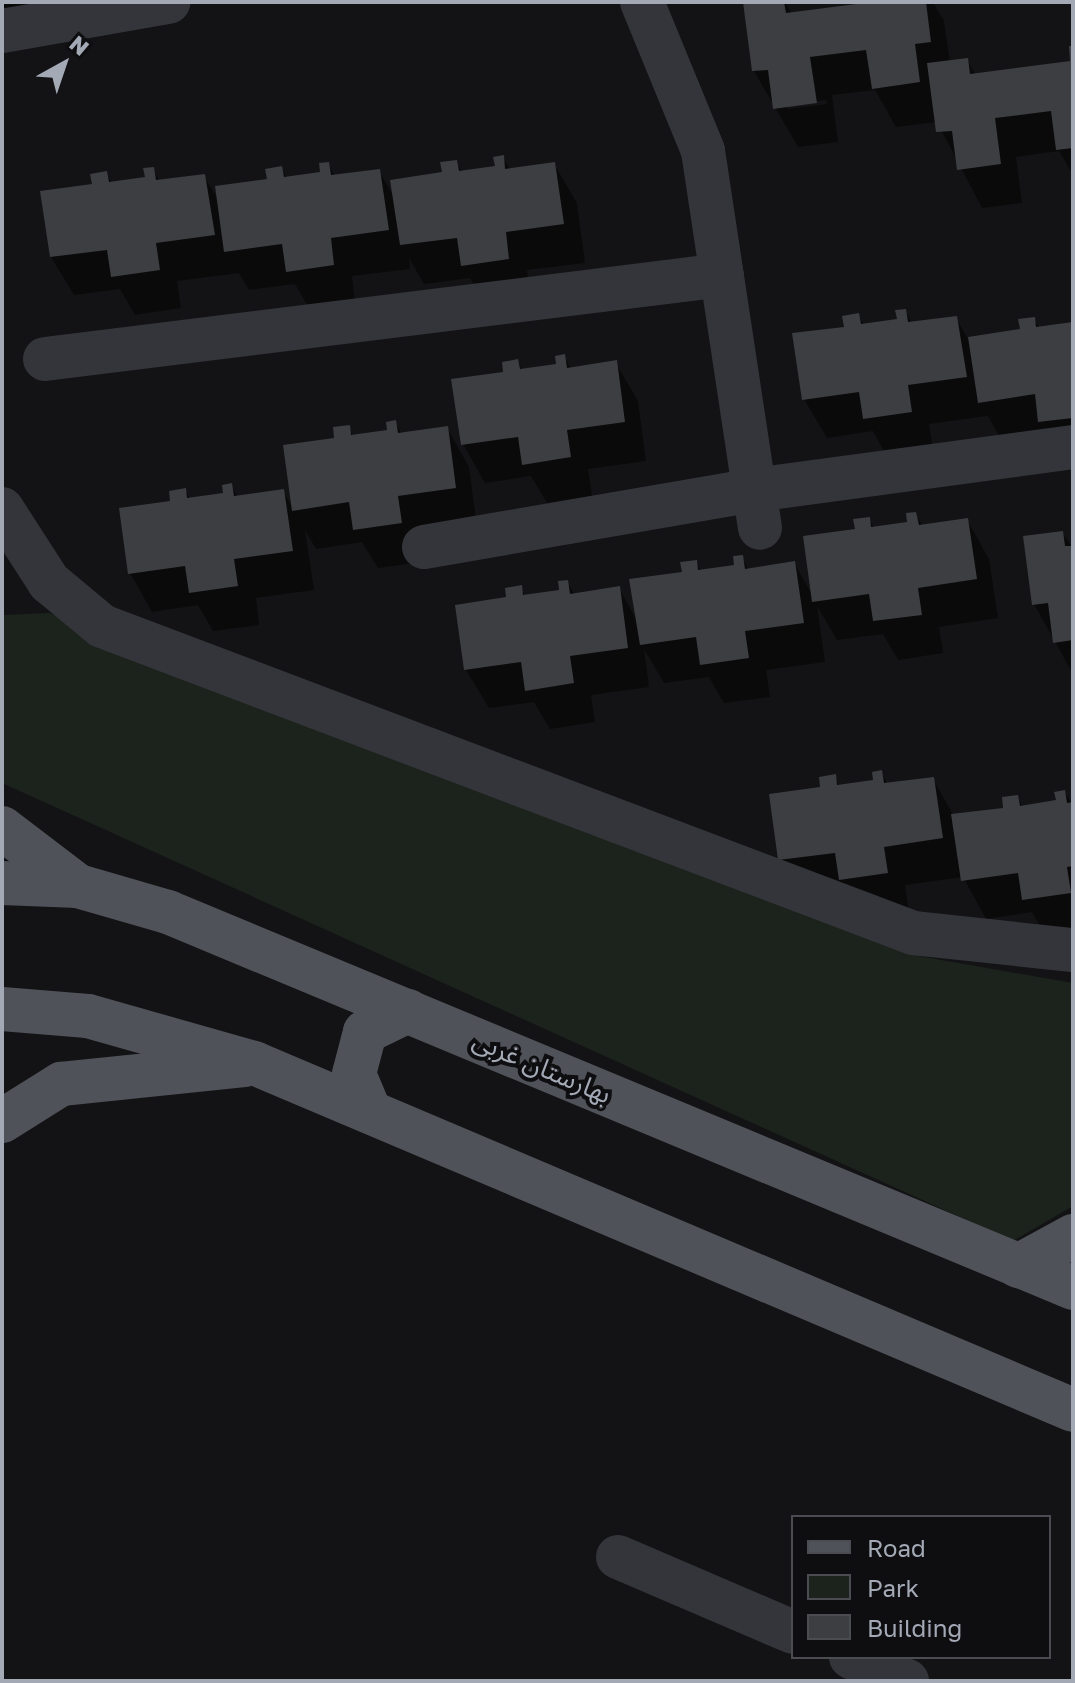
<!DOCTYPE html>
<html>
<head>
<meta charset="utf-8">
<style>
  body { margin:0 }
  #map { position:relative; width:1075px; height:1683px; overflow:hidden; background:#131315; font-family:"Golos Text","Noto Sans Arabic",sans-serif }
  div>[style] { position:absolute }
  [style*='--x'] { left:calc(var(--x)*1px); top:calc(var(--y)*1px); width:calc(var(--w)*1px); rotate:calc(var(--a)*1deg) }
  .green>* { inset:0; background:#1b231c }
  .shadow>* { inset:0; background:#0007 }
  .building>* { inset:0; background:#3d3e42 }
  .minor>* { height:44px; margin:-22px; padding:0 22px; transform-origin:22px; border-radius:22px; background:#34353a }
  .primary>* { height:44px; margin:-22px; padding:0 22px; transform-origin:22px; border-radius:22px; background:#505259 }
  span { translate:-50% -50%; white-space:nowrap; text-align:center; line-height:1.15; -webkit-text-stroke:8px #0e0e10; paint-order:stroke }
  .street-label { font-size:26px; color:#a4a9b6 }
  .frame { position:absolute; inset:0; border:4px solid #a4a9b6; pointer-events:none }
  .legend { position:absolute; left:791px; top:1515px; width:260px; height:144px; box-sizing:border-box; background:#0e0e10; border:2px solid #4a4c52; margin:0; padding:10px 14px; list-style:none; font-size:24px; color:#a4a9b6 }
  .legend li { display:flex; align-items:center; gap:16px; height:40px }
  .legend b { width:40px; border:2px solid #4a4c52 }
  .north { position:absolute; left:24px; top:24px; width:80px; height:80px; -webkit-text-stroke:6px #0e0e10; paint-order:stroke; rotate:40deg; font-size:22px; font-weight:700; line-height:32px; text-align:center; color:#a4a9b6 }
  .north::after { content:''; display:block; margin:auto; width:28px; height:36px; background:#a4a9b6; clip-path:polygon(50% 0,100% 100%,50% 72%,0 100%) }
</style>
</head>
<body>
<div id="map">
  <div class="green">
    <div style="clip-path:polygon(49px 613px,907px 954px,1073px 983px,1073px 1206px,1013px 1241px,2px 783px,2px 615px)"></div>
  </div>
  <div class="shadow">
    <div style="clip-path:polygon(2px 2px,55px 2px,2px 8px)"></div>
    <div style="clip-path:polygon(evenodd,758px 2px,785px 2px,792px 14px,933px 2px,944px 21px,950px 62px,967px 60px,976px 75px,1072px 63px,1073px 48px,1073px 175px,1059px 151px,1016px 157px,1022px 203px,982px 208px,937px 122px,896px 127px,875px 90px,832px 95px,838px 142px,798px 147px,754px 71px,758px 2px,826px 100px,827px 104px,787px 109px,787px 105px,826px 100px)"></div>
    <div style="clip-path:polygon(503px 157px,510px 170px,554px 164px,577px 203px,585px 263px,527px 270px,530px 297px,485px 304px,470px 278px,424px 284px,409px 258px,410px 269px,352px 276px,355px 303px,310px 310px,295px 284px,249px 290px,239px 273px,177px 281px,181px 308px,135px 315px,120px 289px,74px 295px,51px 257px,106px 173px,112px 183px,148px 178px,152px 169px,160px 181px,204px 176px,219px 201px,269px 180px,281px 168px,287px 178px,322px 173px,328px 164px,335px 176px,379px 171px,394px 197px,444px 174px,456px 162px,462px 172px,497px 167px)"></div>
    <div style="clip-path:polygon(905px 311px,912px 323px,956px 318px,968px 339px,1022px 331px,1034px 319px,1040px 329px,1073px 324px,1073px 459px,1002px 441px,988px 416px,929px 424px,933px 450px,887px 457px,873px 431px,827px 438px,804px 399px,846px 328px,858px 315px,864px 325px,900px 320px)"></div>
    <div style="clip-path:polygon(564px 356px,571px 369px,615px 362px,638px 401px,646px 461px,588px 469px,592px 496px,547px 503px,531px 476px,485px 483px,463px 444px,505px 374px,517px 361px,523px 371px,559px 366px)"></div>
    <div style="clip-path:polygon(395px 422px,402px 435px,447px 428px,469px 467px,477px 527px,423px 562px,378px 568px,362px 542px,316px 549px,305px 530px,314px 590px,256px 598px,259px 625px,213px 631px,198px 605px,152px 612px,130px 573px,185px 490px,190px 499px,225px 494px,231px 485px,238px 498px,283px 491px,294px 510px,348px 427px,354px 437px,390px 432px)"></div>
    <div style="clip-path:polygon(915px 514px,923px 526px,967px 520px,989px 559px,998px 618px,939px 627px,943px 653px,898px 660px,883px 634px,837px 640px,817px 606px,825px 662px,766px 670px,770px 697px,724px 703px,709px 677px,664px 683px,644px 649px,649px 687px,591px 695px,595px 722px,550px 729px,534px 702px,489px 708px,466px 670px,520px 587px,526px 597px,562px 592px,567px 582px,575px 595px,619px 588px,637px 621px,696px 562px,701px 571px,736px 566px,742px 557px,749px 570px,794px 563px,814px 598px,869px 519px,874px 528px,909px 523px)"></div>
    <div style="clip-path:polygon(1062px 533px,1073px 548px,1073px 674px,1034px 604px)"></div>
    <div style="clip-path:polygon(881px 772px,888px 785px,933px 779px,954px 816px,1006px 810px,1017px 797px,1023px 807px,1058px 802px,1064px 792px,1073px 804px,1073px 934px,1047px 938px,1032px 912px,986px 919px,963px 877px,905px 885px,909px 912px,780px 860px,835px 777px,840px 787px,875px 782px)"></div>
  </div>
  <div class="building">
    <div style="clip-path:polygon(743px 2px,784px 2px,786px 13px,872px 2px,926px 2px,931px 42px,915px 44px,920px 82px,872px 89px,866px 50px,810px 57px,817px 103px,773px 109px,768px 70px,752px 71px)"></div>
    <div style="clip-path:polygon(1069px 46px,1073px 46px,1073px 148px,1056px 150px,1051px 111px,995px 118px,1001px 164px,957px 170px,952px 131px,936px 132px,927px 63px,968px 58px,970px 74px,1070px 61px)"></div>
    <div style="clip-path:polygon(504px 155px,505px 169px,555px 162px,564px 224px,506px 232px,509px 259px,461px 266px,457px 238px,400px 245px,390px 180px,442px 172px,440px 162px,457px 160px,459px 171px,495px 166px,493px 157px)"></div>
    <div style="clip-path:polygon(329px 162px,331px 175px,380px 169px,389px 230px,331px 238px,334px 265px,286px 272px,282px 244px,224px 252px,215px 186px,267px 179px,265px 169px,282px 166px,284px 177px,320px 172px,319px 163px)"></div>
    <div style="clip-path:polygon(154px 167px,156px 180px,205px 174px,215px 235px,156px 243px,160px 270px,111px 277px,107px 250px,50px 257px,40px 191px,92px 184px,90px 174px,107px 171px,109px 182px,145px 177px,143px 168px)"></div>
    <div style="clip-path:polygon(906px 309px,908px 322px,957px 316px,967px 377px,908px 385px,912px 412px,863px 419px,859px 392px,802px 400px,792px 333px,844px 327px,842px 316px,859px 313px,861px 324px,897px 319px,895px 310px)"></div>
    <div style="clip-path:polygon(1035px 317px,1036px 327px,1073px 322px,1073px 418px,1038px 422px,1035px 394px,978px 403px,968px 337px,1020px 329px,1018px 319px)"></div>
    <div style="clip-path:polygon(565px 354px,567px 368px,617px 360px,625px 422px,567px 430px,571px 457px,522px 465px,518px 437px,461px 445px,451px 379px,503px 372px,502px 362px,518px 359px,520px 369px,556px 364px,555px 356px)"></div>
    <div style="clip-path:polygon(396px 420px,398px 433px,448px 426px,456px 488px,398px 496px,402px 523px,353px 530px,349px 502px,292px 511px,283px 445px,334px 438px,333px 427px,350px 425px,351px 435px,387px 430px,386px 422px)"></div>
    <div style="clip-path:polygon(232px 483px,234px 496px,284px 489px,293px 551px,234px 559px,238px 586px,189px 593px,185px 566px,128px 574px,119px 508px,170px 501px,169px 491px,186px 488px,187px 498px,223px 493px,222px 485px)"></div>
    <div style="clip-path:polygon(916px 512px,919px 525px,968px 518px,977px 579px,918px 588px,922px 615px,873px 621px,869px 594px,812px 602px,803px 536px,855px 529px,853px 519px,870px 517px,871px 527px,907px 522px,906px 513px)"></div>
    <div style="clip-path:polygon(1063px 531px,1065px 546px,1073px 546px,1073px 640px,1053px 643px,1048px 603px,1032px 605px,1023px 536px)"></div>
    <div style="clip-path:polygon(743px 555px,745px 569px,795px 561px,804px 623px,745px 631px,749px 658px,700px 665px,696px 637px,640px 645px,629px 579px,682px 572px,680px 562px,697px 560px,698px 570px,734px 565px,733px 556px)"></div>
    <div style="clip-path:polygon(568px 580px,570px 594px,620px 586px,628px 648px,570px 656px,574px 683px,525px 691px,521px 662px,464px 670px,455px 605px,506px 597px,505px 588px,522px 585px,523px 595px,559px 590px,558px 581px)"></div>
    <div style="clip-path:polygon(882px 770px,884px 783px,934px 777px,943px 838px,884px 847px,888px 873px,839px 880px,835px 853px,778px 860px,769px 794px,820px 787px,819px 777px,836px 774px,837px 785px,873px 780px,872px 772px)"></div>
    <div style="clip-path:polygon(1065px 790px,1067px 803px,1073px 802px,1073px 866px,1067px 867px,1071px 893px,1022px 900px,1018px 873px,961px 881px,951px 814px,1003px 808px,1002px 797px,1018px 795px,1020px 806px,1056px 800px,1054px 792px)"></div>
  </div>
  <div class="minor">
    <div style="--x:642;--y:2;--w:161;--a:67.7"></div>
    <div style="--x:703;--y:151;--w:381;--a:81.4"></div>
    <div style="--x:2;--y:31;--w:169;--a:-9.9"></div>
    <div style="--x:45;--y:359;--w:682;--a:-7.07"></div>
    <div style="--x:2;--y:509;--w:87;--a:57.2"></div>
    <div style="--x:49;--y:582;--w:69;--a:39.7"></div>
    <div style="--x:102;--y:626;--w:867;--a:20.73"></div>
    <div style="--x:913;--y:933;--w:161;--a:6.1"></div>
    <div style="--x:424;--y:547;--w:336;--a:-9.8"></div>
    <div style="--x:755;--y:490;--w:321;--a:-7.7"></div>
    <div style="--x:618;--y:1557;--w:190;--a:23.2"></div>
    <div style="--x:851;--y:1657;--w:61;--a:23.2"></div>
  </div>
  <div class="primary">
    <div style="--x:2;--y:828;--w:96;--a:37.3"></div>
    <div style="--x:2;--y:883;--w:76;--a:2.3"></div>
    <div style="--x:78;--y:886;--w:94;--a:16.1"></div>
    <div style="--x:168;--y:912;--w:980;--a:22.56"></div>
    <div style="--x:2;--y:1009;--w:86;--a:4.7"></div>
    <div style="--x:88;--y:1016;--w:173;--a:15.8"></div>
    <div style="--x:254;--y:1063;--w:889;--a:22.96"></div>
    <div style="--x:370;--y:1112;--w:41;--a:-112.8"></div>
    <div style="--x:354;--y:1074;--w:43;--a:-75.3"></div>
    <div style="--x:365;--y:1032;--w:48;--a:-26"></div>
    <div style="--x:2;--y:1121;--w:70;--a:-32.1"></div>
    <div style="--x:61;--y:1084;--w:184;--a:-5.9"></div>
    <div style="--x:1018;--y:1266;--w:63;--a:-28.6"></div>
  </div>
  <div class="street-label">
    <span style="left:542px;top:1067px;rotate:23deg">بهارستان غربی</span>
  </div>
  <div class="frame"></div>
  <ul class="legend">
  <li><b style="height:10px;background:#505259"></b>Road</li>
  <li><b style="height:22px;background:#1b231c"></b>Park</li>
  <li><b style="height:22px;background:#3d3e42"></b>Building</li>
  </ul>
  <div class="north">N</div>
</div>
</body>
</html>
